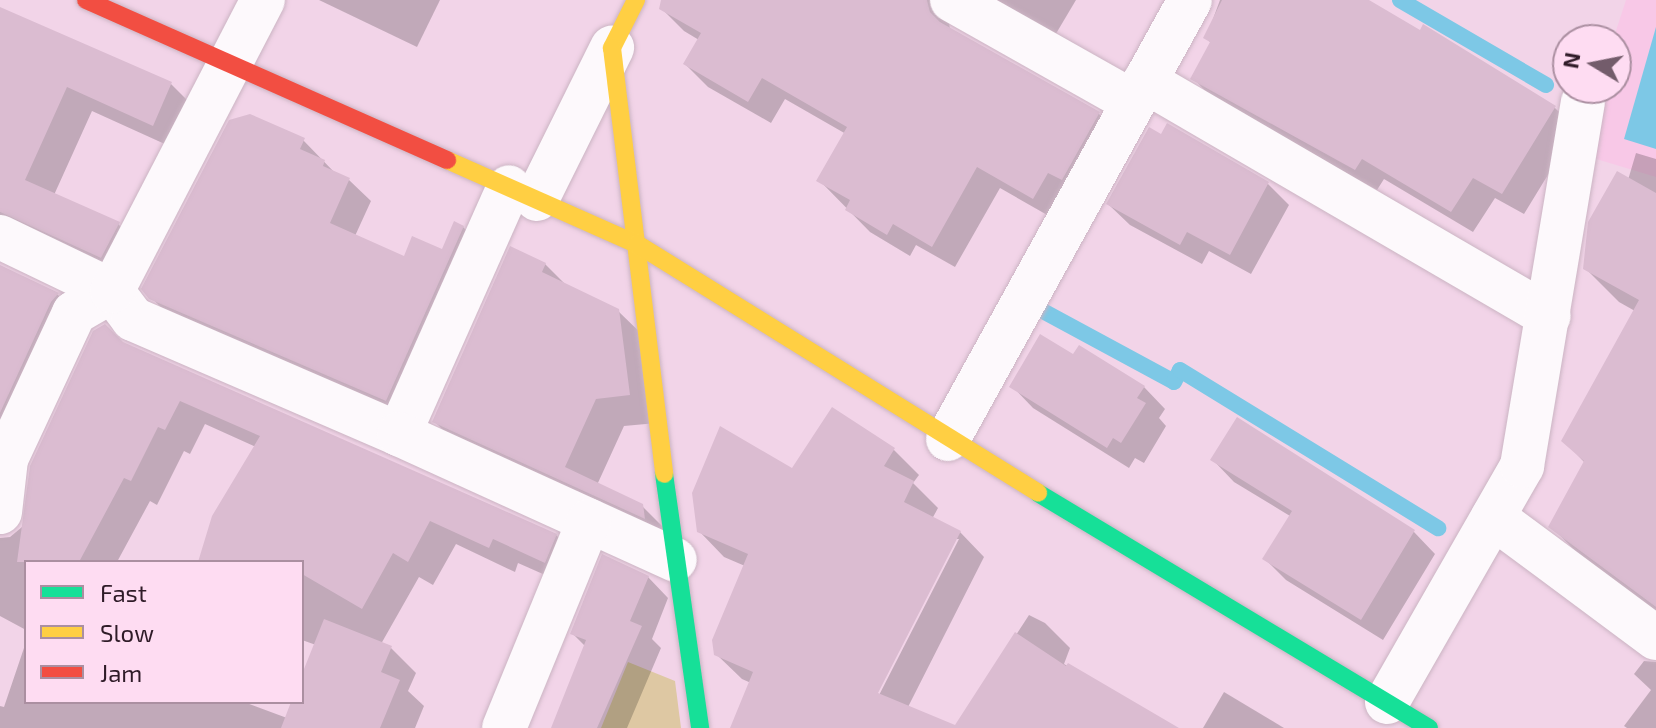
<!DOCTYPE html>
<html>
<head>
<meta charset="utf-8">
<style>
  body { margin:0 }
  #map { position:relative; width:1656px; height:728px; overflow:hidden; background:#f2d4e8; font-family:"Exo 2",sans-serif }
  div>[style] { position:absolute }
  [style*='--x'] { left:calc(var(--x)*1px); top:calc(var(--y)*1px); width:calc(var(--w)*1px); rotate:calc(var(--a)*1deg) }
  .built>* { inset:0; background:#f8c8e7 }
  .green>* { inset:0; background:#dec8a3 }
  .water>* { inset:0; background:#7dc8e6 }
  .shadow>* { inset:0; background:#0003 }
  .stream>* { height:16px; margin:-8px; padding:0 8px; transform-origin:8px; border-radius:8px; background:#7dc8e6 }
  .building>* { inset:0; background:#dbbcd1 }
  .roads { filter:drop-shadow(0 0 2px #cbb4c3) drop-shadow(0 0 2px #cbb4c3) }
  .street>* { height:44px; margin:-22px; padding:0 22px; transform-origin:22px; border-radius:22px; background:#fdf9fc }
  .fast>* { height:18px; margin:-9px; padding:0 9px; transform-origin:9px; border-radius:9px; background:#16e098 }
  .slow>* { height:18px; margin:-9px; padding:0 9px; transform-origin:9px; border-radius:9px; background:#ffcf43 }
  .jam>* { height:18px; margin:-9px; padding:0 9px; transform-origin:9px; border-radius:9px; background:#f24e42 }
  span { translate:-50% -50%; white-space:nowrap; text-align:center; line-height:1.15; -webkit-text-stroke:6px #fedcf2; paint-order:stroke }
  .legend { position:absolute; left:24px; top:560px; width:280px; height:144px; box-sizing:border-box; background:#fedcf2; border:2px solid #ab8fa1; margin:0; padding:10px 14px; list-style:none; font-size:24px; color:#2f1b28 }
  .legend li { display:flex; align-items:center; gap:16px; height:40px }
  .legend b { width:40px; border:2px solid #ab8fa1 }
  .north { position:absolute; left:1552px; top:24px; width:80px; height:80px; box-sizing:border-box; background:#fedcf2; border:2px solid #ab8fa1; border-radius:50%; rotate:280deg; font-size:22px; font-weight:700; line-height:32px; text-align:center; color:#2f1b28 }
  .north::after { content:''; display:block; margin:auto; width:28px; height:36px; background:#735c6b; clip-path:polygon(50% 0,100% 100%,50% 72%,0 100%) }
</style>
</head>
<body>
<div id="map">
  <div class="built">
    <div style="clip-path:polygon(1626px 0,1656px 0,1656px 177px,1583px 155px,1597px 88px,1616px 88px,1616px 40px,1613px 40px)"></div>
  </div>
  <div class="green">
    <div style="clip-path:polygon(628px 662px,675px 681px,681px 728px,601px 728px)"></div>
  </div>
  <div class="water">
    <div style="clip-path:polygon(1656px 27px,1656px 149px,1624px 139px)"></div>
  </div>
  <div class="shadow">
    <div style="clip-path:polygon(319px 0,440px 0,417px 47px)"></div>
    <div style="clip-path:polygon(662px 0,964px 0,949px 23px,950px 30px,1099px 114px,1121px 136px,1056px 220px,1000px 188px,955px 267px,916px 245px,910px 256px,870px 232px,819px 180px,846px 134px,785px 99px,771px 123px,708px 87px,685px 64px,699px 40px,684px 31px,661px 8px)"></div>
    <div style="clip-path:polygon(983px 0,1076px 0,1054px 37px)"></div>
    <div style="clip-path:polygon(1220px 0,1365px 0,1555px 108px,1576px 129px,1524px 214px,1495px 198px,1473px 232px,1384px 179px,1377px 190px,1214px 100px,1193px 78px,1211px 43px,1206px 38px)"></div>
    <div style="clip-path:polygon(0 9px,171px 84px,196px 109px,178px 150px,92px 111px,54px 195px,118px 224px,143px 249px,126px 282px,2px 252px,0 263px)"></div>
    <div style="clip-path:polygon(303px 140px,336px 174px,349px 180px,371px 201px,355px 236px,405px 258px,443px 252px,463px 227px,485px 249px,408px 422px,173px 320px,151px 297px)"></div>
    <div style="clip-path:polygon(1636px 153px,1656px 159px,1656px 613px,1584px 560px,1551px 526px,1585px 463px,1564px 441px,1635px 311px,1619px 302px,1585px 268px,1628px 180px)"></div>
    <div style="clip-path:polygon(1268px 184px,1289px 205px,1251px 274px,1209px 251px,1202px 264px,1130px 225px,1108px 204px)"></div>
    <div style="clip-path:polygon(545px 264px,567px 286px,618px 311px,647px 339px,657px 423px,624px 426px,597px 485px,642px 506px,671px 535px,463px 450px,434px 421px)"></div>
    <div style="clip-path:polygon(0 267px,58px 295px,83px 320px,0 531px)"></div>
    <div style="clip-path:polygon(123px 344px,556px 535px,581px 560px,570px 586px,518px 563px,515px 572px,456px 544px,433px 585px,419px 577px,381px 644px,391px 648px,416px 673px,408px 691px,424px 706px,415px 728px,0 728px,0 706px,4px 707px,26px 642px,26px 702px,244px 702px,287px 718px,293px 702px,302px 702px,302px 680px,316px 645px,302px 640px,302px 562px,200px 562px,256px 447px,205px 424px,190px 454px,184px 451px,157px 505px,150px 501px,117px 562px,26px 562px,26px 630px,0 616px,0 538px,10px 537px,22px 527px)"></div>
    <div style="clip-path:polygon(1074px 357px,1144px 387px,1165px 409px,1159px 418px,1166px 426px,1144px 463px,1135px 458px,1129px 468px,1033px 408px,1012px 386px)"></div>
    <div style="clip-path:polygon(1238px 419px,1414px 532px,1435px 554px,1383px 640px,1286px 580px,1265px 559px,1290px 516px,1234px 482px,1213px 460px)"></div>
    <div style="clip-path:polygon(evenodd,894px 450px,919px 475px,913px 483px,938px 508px,932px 519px,960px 532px,984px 557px,908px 707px,956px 727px,1029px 615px,1045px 623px,1070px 648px,1064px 664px,1174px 728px,732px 728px,751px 683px,742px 679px,716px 654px,745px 566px,724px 557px,699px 531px,793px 470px,894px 450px,954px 539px,959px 539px,875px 703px,872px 701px,954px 539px)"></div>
    <div style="clip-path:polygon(648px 577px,668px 598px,652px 639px,661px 648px,627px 728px,553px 728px,586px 647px,572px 633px)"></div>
    <div style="clip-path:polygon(1644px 661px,1656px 662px,1656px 728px,1627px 728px,1624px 726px,1651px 690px,1634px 674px)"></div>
    <div style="clip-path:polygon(1224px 692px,1284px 728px,1203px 728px)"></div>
  </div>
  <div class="stream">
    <div style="--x:1400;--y:0;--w:169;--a:30.2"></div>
    <div style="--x:1041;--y:310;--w:151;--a:28.4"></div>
    <div style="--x:1174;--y:382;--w:13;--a:-63"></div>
    <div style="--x:1180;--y:370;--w:303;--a:31.5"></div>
  </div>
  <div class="building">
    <div style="clip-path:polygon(661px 0,927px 0,930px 12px,940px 22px,1100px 112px,1062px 180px,1048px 173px,1033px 199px,977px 167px,932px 247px,893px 224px,887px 235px,845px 210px,850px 200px,816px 181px,847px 127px,762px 78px,748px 102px,683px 64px,701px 33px,659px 9px)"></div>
    <div style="clip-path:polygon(1222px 0,1369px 0,1420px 30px,1423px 24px,1556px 106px,1502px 194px,1473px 178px,1451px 212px,1362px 159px,1355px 170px,1190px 79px,1210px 42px,1203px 38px)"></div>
    <div style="clip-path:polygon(0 7px,172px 82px,153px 126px,67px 87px,25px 180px,120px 222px,101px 258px,0 212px)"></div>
    <div style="clip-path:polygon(250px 114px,305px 138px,300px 149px,325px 160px,323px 166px,350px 178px,330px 223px,404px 256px,412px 236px,442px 249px,454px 221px,464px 226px,386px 401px,149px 299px,141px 289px,229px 120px)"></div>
    <div style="clip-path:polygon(1167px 123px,1269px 182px,1230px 255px,1187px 232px,1180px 245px,1106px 204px,1149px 127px,1161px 134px)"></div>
    <div style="clip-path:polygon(1617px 171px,1656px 193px,1656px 607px,1548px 527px,1584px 461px,1561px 441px,1639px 300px,1583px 269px,1588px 222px)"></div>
    <div style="clip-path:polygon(510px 246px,546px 263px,542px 272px,619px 309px,630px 395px,596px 399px,565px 467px,643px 504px,645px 519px,432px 422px)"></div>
    <div style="clip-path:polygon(0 265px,59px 293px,51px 302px,0 413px)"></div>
    <div style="clip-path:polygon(105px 324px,123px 342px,557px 534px,545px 563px,493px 539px,489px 548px,430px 521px,408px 562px,393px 553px,362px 609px,302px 574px,302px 562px,198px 562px,212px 516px,260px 436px,180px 401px,165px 430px,158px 427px,131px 481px,124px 478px,79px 562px,17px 562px,30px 466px,93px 331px)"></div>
    <div style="clip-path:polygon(1040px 334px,1073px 354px,1079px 345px,1145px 386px,1137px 398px,1146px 403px,1121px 443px,1113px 438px,1107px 448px,1009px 387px)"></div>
    <div style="clip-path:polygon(832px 407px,895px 448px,884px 466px,914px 481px,904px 502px,961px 531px,878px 693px,955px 725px,1015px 632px,1066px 666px,1068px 663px,1179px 728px,730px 728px,753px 672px,714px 655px,712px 640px,748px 554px,697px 532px,692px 493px,720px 426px,792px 468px)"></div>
    <div style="clip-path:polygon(1237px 417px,1415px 530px,1361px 620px,1262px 559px,1292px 511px,1210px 460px)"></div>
    <div style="clip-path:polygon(602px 554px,649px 576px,630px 621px,642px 626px,597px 728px,551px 728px,586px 640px,570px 634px)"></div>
    <div style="clip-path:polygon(324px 619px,392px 646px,381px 672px,400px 680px,380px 728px,281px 728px,291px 702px,302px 702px,302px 674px)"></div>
  </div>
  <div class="roads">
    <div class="street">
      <div style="--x:952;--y:0;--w:208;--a:29.4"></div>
      <div style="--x:1145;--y:81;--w:467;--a:30.2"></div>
      <div style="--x:537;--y:199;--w:169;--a:-63.6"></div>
      <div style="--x:0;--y:237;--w:124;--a:25.7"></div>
      <div style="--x:112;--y:291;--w:35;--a:53"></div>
      <div style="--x:133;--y:319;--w:290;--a:23.4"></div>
      <div style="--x:399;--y:434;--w:270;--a:-66"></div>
      <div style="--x:399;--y:434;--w:303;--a:24.5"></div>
      <div style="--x:948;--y:439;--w:501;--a:-61.13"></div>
      <div style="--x:0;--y:512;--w:53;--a:-83.5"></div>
      <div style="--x:6;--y:459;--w:161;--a:-65"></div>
      <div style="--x:74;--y:313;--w:44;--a:-30.1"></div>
      <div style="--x:112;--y:291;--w:328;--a:-62.6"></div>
      <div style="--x:1493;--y:517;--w:203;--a:36.6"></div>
      <div style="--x:1387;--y:702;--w:272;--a:-60.2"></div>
      <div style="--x:1522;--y:466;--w:369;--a:-80.5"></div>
      <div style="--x:504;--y:728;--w:224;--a:-67.7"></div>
    </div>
    <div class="fast">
      <div style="--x:664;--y:474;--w:257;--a:81.9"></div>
      <div style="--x:1038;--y:493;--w:456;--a:31"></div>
    </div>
    <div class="slow">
      <div style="--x:636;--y:0;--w:54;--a:116.6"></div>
      <div style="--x:612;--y:48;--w:429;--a:83"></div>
      <div style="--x:447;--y:160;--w:208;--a:23.9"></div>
      <div style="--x:637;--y:244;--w:472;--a:31.8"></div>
    </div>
    <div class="jam">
      <div style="--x:86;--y:0;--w:395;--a:23.9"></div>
    </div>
  </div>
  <ul class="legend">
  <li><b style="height:10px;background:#16e098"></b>Fast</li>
  <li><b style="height:10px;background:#ffcf43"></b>Slow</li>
  <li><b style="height:10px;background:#f24e42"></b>Jam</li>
  </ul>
  <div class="north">N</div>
</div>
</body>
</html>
